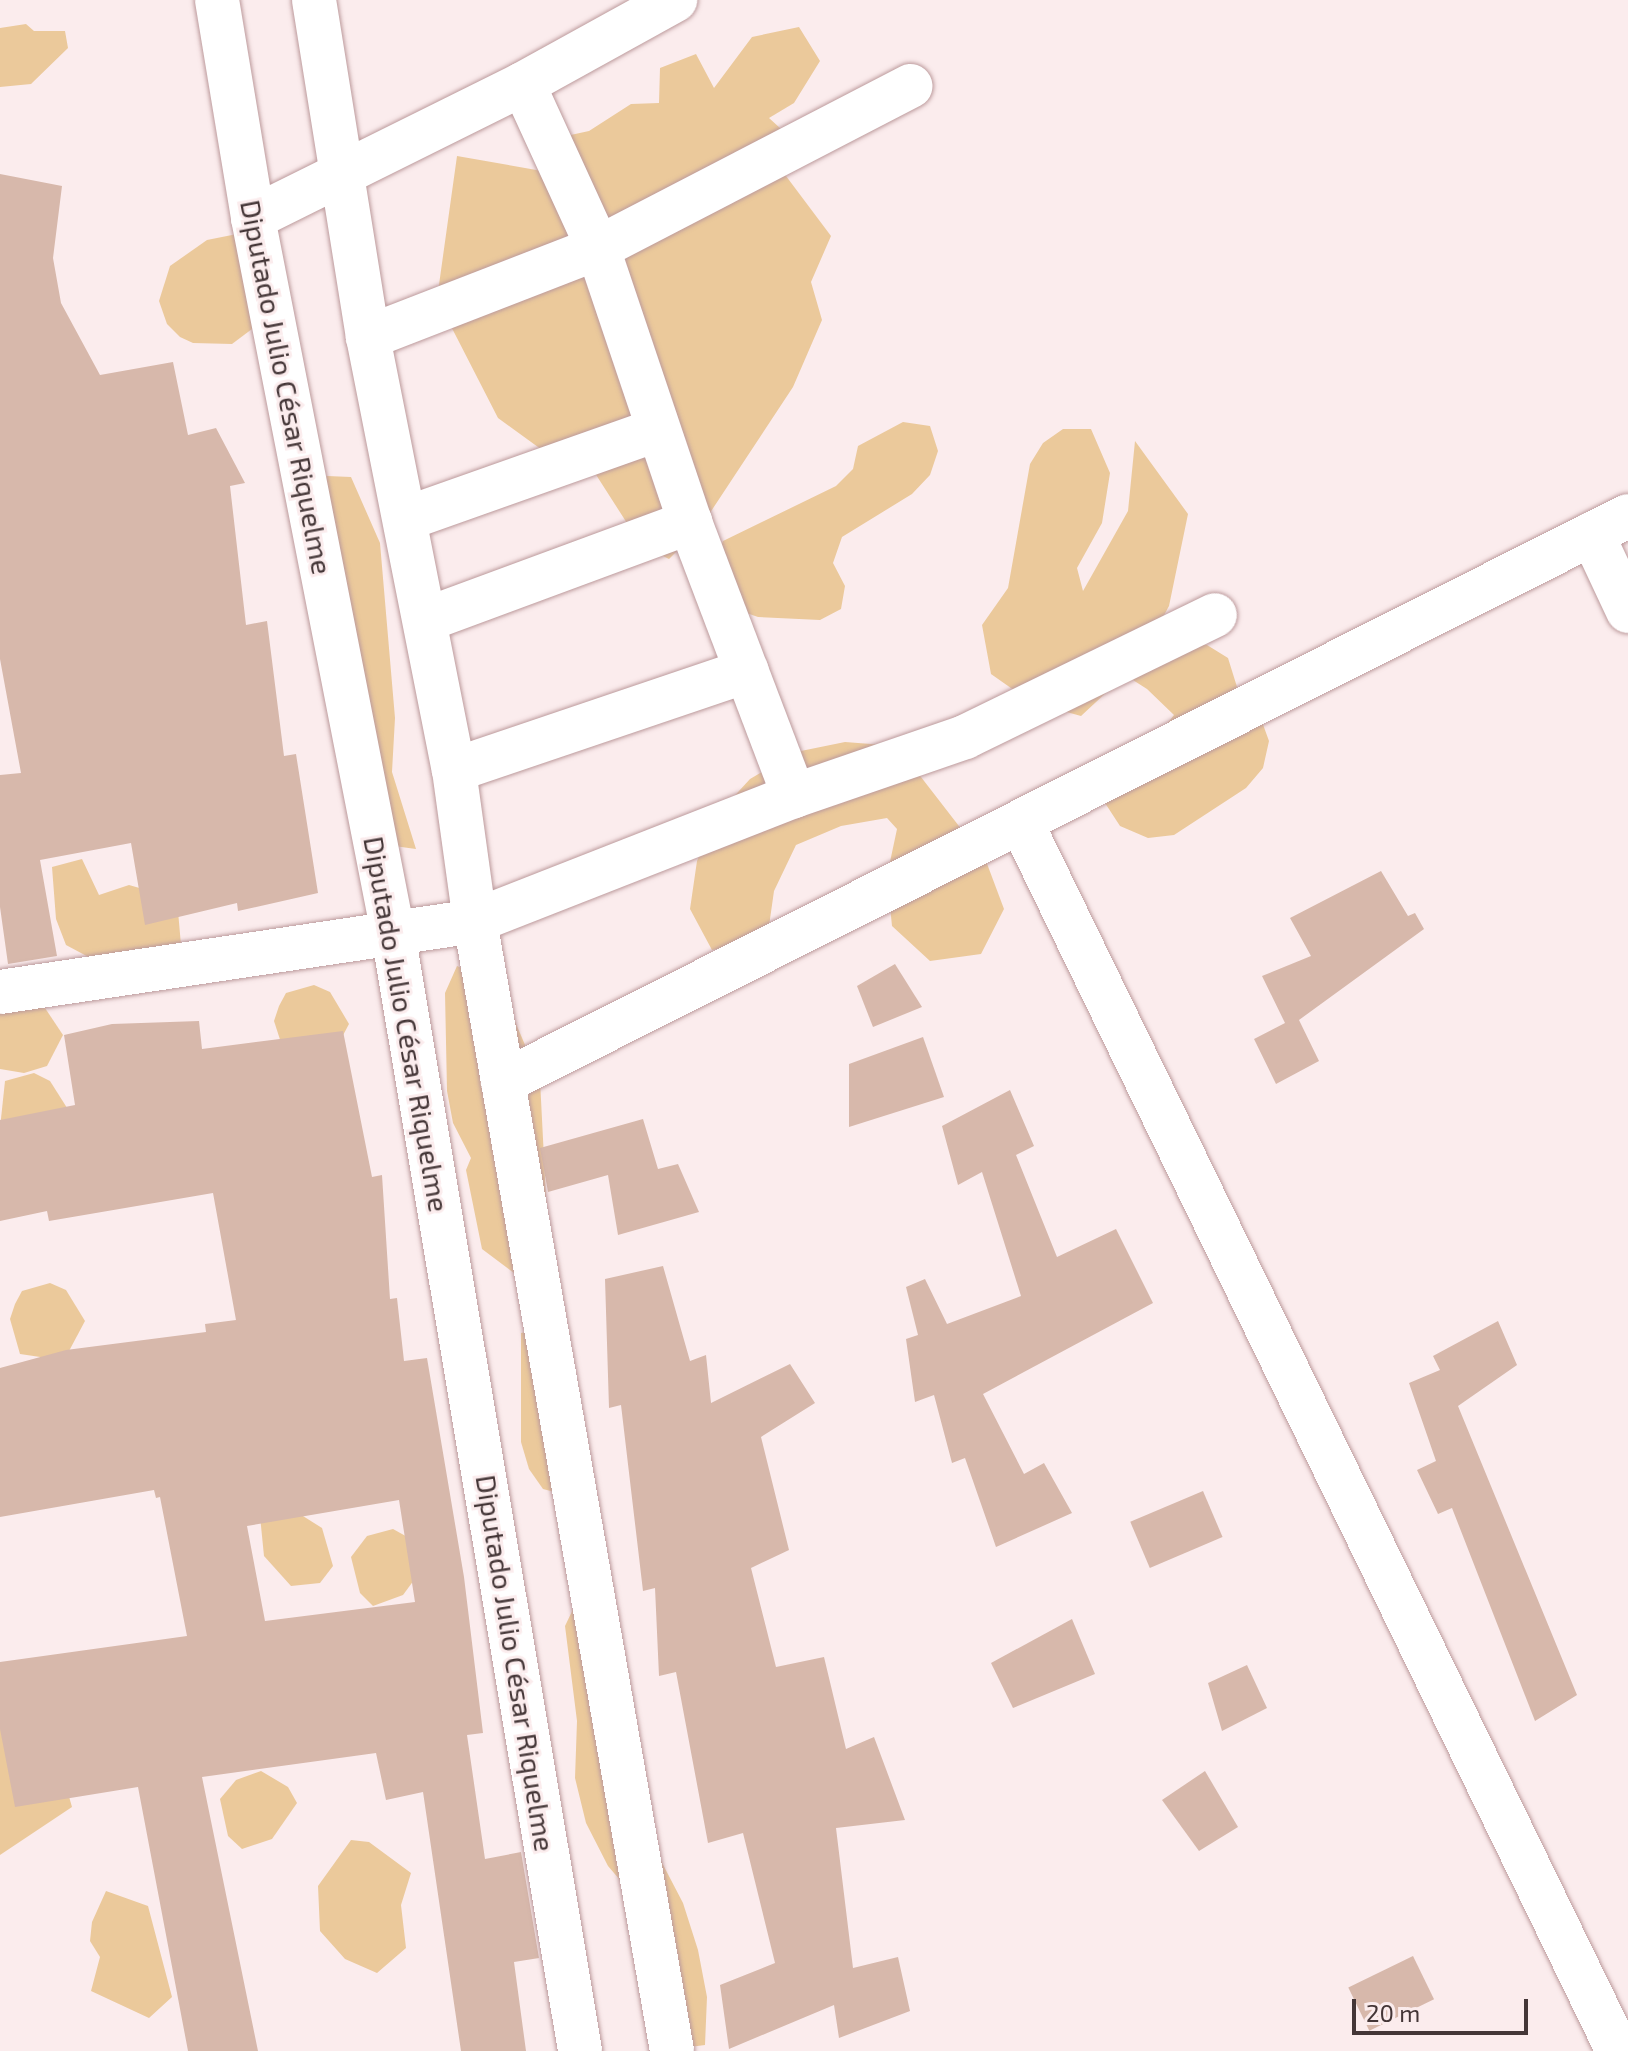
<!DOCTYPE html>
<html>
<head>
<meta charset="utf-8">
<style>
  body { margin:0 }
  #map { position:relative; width:1628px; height:2051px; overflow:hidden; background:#fbeced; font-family:"Exo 2",sans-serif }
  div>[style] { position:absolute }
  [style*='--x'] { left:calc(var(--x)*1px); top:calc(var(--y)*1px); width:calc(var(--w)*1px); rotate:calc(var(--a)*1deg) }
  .green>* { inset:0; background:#ebc99b }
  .building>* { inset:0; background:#d7b8ab; transform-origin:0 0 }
  .roads { filter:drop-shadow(0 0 2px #bc9a9c) drop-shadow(0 0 2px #bc9a9c) }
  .minor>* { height:44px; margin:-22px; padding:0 22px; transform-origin:22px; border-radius:22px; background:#fff }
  span { translate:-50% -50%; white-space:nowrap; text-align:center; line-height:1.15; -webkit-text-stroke:6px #fbeced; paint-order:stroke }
  .street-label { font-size:28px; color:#443637 }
  .scale { position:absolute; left:1352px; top:1999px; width:176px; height:36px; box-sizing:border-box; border:4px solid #443637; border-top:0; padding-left:10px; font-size:24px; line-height:28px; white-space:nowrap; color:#443637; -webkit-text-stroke:6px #fbeced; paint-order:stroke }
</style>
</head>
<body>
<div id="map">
  <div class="green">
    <div style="clip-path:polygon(26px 24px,34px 31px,65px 31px,68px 48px,31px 84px,0 87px,0 28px)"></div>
    <div style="clip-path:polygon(799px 27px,820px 61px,794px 103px,769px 118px,792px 139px,780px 168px,831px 236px,811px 282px,822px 320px,793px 387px,700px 528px,669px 559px,641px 545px,584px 456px,549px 455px,498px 418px,437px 299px,457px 156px,542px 171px,543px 141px,589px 131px,631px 104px,659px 103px,660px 68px,696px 54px,714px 88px,752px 37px)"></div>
    <div style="clip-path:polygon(242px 233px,264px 320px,232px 344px,193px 343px,180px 337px,167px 324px,159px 301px,170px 266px,207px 240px)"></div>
    <div style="clip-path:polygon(903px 422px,930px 426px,938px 451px,930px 475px,912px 494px,842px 537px,833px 563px,845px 586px,841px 609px,820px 620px,758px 617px,735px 609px,713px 564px,723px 541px,836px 486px,853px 469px,858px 446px)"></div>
    <div style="clip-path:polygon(1063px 429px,1091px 429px,1110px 473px,1102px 523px,1077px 568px,1083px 591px,1128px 511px,1135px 441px,1188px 514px,1169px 606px,1156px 630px,1178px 641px,1207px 645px,1228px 658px,1242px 703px,1261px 719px,1269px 741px,1263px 768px,1246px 788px,1174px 835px,1148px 838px,1120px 826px,1105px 803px,1174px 715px,1147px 689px,1125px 675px,1081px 716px,1031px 702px,991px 674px,982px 625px,1008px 588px,1030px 464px,1043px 443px)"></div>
    <div style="clip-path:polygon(327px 476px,351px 477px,380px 543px,395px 718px,392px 772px,416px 849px,394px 846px,315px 498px)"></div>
    <div style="clip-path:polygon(845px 742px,897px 746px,986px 861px,1004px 909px,981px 954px,930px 961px,892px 926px,887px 876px,897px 829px,887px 818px,841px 826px,796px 845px,774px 891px,767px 940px,712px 950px,690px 909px,697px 861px,717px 815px,750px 779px,796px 752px)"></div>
    <div style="clip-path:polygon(82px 859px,99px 895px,129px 885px,150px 891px,178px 911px,181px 945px,96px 961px,66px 945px,56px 919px,52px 867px)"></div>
    <div style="clip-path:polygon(457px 966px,499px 984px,540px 1080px,547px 1217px,514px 1273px,482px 1249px,466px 1170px,471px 1158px,453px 1123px,447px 1091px,445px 993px)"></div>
    <div style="clip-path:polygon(314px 985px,330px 992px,349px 1024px,333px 1054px,285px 1055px,274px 1021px,279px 1006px,286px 993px)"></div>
    <div style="clip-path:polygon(43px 1005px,63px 1035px,47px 1066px,24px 1073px,0 1069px,0 1006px)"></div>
    <div style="clip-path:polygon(34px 1073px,50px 1081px,69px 1111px,0 1128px,5px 1081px)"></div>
    <div style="clip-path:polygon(50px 1283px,66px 1290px,85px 1321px,69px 1351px,47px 1358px,20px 1354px,10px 1319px,15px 1304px,22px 1291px)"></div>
    <div style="clip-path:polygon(546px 1328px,570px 1496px,543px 1489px,529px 1469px,521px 1442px,521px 1333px)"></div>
    <div style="clip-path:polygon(295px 1511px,322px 1528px,333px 1566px,320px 1583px,291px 1586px,264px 1556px,260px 1516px)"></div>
    <div style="clip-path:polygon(393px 1529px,420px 1544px,428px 1561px,403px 1595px,373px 1606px,360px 1593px,351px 1557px,367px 1536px)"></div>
    <div style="clip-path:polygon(589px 1576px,659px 1857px,683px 1903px,698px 1950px,707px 1997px,705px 2045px,659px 2051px,638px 1901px,608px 1866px,586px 1823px,575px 1778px,577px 1721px,565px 1626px)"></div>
    <div style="clip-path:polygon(0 1705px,54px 1744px,72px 1807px,0 1855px)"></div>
    <div style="clip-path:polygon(261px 1771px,288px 1787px,297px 1803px,272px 1839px,242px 1849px,228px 1836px,220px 1799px,236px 1780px)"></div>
    <div style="clip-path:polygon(351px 1840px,369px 1842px,411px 1873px,401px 1905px,406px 1948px,377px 1973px,345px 1959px,320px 1931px,318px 1886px)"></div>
    <div style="clip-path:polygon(106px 1891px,148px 1906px,172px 1997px,149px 2018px,91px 1991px,100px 1957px,90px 1941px,92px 1922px)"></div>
  </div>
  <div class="building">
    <div style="clip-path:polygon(0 174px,62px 186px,53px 258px,61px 303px,100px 375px,173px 362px,188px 435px,216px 428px,245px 483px,230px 486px,246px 625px,267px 621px,284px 756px,296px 754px,318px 893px,238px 911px,237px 903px,145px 925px,131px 843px,40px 860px,57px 956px,8px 964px,0 907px,0 775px,21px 773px,0 659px)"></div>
    <div style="clip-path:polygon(1381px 871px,1408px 916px,1415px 913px,1424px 929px,1299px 1020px,1319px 1061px,1276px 1084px,1254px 1039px,1285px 1023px,1262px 976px,1311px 956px,1290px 918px)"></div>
    <div style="clip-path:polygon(895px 964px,922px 1007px,873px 1027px,857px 986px)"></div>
    <div style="clip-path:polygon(evenodd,199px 1021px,202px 1049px,343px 1031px,372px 1177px,382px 1175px,390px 1299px,397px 1298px,404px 1361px,427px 1358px,464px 1577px,483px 1733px,467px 1735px,485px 1859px,521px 1852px,539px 1958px,514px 1962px,526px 2051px,461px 2051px,423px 1792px,386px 1800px,376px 1753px,202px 1777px,258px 2051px,188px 2051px,138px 1787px,15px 1807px,0 1729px,0 1662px,187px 1636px,160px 1497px,156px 1498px,154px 1490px,0 1517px,0 1368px,66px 1350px,206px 1332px,205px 1324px,236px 1320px,213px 1193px,49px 1221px,47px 1211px,0 1221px,0 1120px,75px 1105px,64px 1035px,112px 1024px,199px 1021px,399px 1500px,415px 1602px,265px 1621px,247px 1526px,399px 1500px)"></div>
    <div style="clip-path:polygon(923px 1037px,944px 1097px,849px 1127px,849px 1064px)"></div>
    <div style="clip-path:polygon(1010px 1090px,1034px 1146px,1016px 1155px,1057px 1257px,1116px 1229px,1153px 1303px,983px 1394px,1024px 1474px,1044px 1463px,1072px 1513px,996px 1547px,965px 1458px,952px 1463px,934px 1395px,915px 1402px,906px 1339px,918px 1335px,906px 1287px,925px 1279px,947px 1324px,1021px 1296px,982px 1172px,958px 1185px,942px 1126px)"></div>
    <div style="clip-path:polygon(643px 1119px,658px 1169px,678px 1164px,699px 1212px,618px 1235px,608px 1175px,548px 1192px,540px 1148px)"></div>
    <div style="clip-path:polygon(663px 1266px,690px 1361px,706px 1355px,711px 1403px,790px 1364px,815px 1403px,761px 1437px,789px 1550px,751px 1568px,776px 1667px,824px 1657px,846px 1749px,874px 1737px,905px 1820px,836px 1828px,853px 1968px,898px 1957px,910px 2011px,839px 2038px,834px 2005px,729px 2049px,720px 1985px,775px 1963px,743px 1833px,708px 1843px,676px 1672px,659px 1676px,655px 1588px,643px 1591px,621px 1405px,609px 1408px,605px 1279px)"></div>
    <div style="clip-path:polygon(1498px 1321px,1517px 1365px,1458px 1406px,1577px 1695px,1535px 1721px,1452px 1508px,1438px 1514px,1417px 1470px,1436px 1461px,1409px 1383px,1440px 1370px,1433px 1356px)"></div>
    <div style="left:1203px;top:1491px;width:50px;height:79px;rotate:67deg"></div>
    <div style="clip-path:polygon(1072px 1619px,1095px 1674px,1013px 1708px,991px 1663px)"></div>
    <div style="clip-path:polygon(1247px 1665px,1267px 1708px,1222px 1731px,1208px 1683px)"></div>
    <div style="clip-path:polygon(1205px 1771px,1238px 1827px,1199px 1851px,1162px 1800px)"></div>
    <div style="left:1413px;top:1956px;width:48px;height:72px;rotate:64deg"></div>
  </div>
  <div class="roads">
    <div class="minor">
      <div style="--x:217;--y:0;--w:221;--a:80.6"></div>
      <div style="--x:253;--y:218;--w:729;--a:78.92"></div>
      <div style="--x:393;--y:933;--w:1134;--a:80.5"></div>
      <div style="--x:314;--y:0;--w:341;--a:80.9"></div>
      <div style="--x:368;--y:337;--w:441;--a:78.8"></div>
      <div style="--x:454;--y:770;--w:152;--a:82.1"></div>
      <div style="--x:475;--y:921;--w:1147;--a:80.11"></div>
      <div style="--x:523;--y:84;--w:180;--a:65.4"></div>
      <div style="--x:598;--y:248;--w:352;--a:-27.4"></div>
      <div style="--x:253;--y:218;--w:301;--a:-26.4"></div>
      <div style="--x:523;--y:84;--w:174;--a:-28.9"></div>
      <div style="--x:405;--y:519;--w:267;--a:-19.5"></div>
      <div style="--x:1592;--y:534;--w:85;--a:64.9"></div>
      <div style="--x:425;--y:620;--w:283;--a:-20.3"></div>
      <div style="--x:454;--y:770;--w:309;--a:-18.7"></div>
      <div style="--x:794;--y:796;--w:181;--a:-19"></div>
      <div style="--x:965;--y:737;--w:278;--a:-26"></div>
      <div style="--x:1021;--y:822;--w:1366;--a:64.09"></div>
      <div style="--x:0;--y:992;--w:480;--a:-8.5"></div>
      <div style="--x:475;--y:921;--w:343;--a:-21.4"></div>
      <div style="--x:794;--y:796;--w:293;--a:-110.8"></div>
      <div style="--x:690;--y:522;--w:289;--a:-108.6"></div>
      <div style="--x:598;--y:248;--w:247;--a:158.8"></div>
      <div style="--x:503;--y:1082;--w:1259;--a:-26.71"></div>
    </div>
  </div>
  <div class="street-label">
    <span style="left:287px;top:387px;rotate:79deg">Diputado Julio César Riquelme</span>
    <span style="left:407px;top:1024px;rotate:80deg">Diputado Julio César Riquelme</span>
    <span style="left:516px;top:1663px;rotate:81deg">Diputado Julio César Riquelme</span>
  </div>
  <div class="scale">20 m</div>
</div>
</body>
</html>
